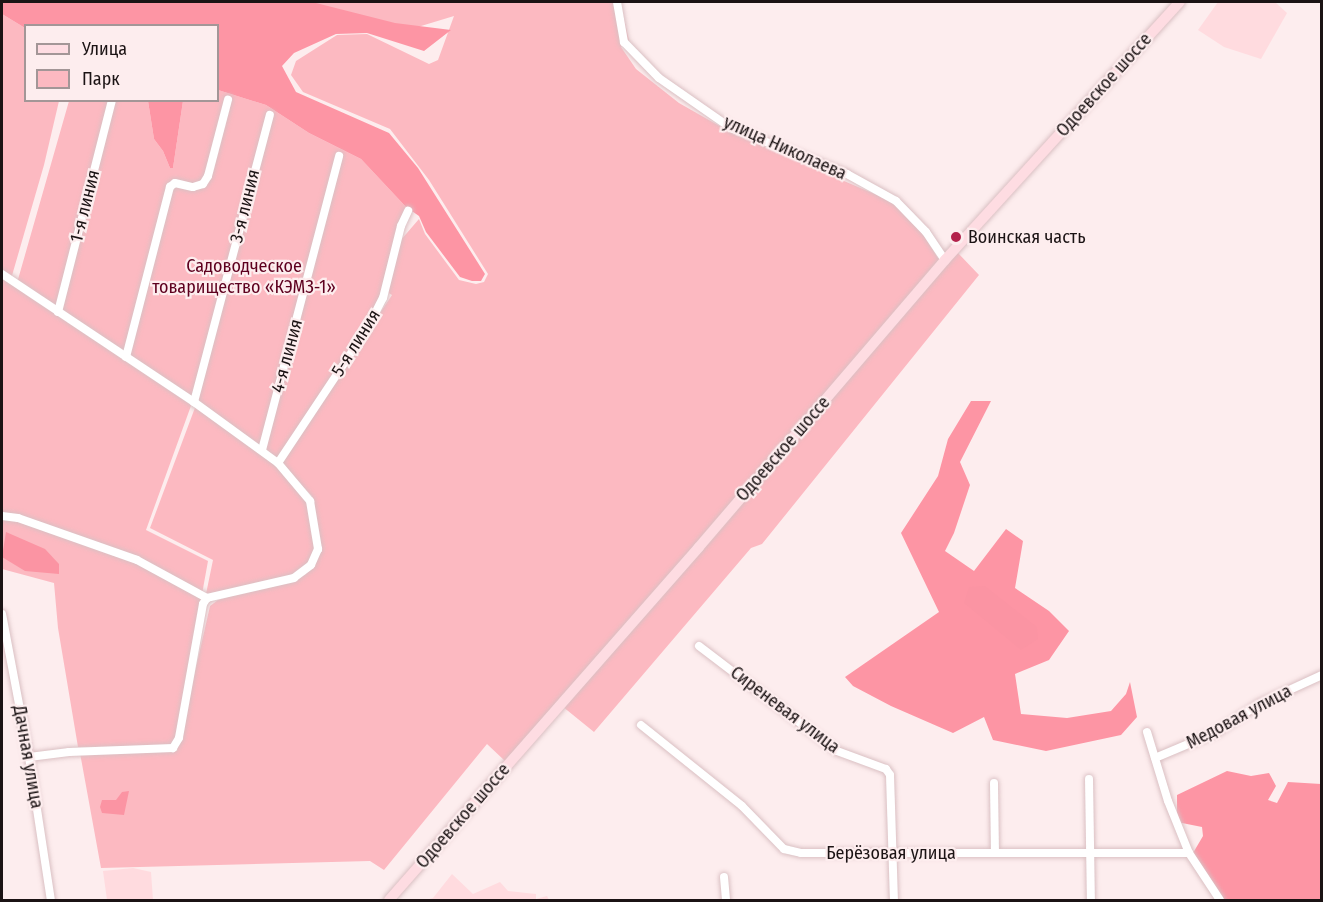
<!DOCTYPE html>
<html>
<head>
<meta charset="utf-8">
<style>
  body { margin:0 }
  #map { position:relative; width:1323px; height:902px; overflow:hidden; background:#fdedee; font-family:"Fira Sans Condensed",sans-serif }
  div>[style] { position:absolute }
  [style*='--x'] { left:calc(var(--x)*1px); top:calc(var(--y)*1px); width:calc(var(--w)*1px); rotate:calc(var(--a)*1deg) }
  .built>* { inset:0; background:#ffdbdf }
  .green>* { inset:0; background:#fcb9c1 }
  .forest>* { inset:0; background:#fd95a4 }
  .water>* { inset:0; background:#fb94a3 }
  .roads { filter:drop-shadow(0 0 2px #dac0c3) drop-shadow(0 0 2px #dac0c3) }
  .minor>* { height:8px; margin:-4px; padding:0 4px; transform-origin:4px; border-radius:4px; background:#fff }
  .secondary>* { height:10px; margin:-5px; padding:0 5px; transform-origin:5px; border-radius:5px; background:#fedce2 }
  .dots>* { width:16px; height:16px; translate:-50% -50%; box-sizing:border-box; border:3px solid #fdedee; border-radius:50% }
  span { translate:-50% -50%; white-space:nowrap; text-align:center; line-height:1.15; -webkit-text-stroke:4.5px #fdedee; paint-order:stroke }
  .street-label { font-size:18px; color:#1b1314 }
  .poi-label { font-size:18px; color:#1b1314 }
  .left { translate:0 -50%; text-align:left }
  .park-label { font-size:18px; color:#5e001f }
  .frame { position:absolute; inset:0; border:3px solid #1b1314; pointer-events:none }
  .legend { position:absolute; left:24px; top:24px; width:195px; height:78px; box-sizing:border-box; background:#fdedee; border:2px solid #a39697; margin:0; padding:8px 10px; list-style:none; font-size:18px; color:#1b1314 }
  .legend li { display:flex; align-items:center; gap:12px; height:30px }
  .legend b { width:30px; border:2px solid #a39697 }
</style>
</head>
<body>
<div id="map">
  <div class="built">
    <div style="clip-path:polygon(1218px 2px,1275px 2px,1287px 13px,1261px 59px,1224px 47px,1198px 30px)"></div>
    <div style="clip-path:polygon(133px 868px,151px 872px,153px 900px,107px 900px,103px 871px)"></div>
    <div style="clip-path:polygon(452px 874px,473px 894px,500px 882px,508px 891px,536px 894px,536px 899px,547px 896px,549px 900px,426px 900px,433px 898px)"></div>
  </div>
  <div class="green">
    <div style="clip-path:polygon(286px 2px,620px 2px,629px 40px,621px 47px,636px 69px,679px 103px,730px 132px,893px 202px,913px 218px,944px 268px,958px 253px,979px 275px,762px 544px,751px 548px,594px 732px,557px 702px,505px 761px,487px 744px,384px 870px,370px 861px,101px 868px,80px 753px,177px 751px,210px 606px,218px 600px,305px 575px,316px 563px,320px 545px,312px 496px,281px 463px,392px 295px,387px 292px,400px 241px,419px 219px,425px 234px,459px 280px,476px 284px,484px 282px,488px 274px,429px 180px,390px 129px,303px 92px,291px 75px,296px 61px,337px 35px,367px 34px,429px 64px,438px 60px,454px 16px,398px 33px)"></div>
    <div style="clip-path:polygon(2px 14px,25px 28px,26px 100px,59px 101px,44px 165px,11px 279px,2px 273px)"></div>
    <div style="clip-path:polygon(218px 90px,266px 105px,309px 133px,361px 159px,406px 207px,400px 220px,381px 298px,368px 325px,278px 460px,17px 283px,69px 101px,148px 101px,154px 139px,163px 151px,170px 168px,173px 168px,183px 101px,218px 100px)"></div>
    <div style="clip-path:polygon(2px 276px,192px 403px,146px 530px,208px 561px,175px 743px,167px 746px,78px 747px,58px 628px,54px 583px,2px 569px)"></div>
    <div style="clip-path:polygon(196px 405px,265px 454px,292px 481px,309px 505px,315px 557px,298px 575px,206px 594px,213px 560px,150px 528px)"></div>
  </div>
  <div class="forest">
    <div style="clip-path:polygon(2px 2px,312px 2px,395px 23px,451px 30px,424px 51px,367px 33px,336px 34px,294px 53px,282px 66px,296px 92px,389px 133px,418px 168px,485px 274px,481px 281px,472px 281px,460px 277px,426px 232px,419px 216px,406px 207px,361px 159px,309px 133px,266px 105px,218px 90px,218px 26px,26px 26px,25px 28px,2px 14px)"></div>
    <div style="clip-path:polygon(148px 101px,183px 101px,173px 168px,170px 168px,163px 151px,154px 139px)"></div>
    <div style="clip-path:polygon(971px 401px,991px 401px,960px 462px,970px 485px,954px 533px,945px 551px,974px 571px,1006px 529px,1023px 541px,1015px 588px,1049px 611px,1069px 631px,1049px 660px,1015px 674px,1021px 714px,1067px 718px,1111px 711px,1126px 694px,1130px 682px,1137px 717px,1121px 735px,1046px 751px,993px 740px,984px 717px,953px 733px,891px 706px,853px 686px,845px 677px,939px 612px,901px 533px,938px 476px,948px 439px)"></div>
    <div style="clip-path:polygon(1227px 771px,1251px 776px,1269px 773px,1276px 786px,1268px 800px,1277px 803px,1288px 782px,1321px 784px,1321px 900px,1215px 900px,1219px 891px,1193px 853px,1203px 836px,1202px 827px,1177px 822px,1177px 795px)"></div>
  </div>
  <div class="water">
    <div style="clip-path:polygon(6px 532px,45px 549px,59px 564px,59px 574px,25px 571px,2px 557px)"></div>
    <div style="clip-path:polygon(985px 586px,1037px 627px,1038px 639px,1021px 650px,964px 603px,969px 587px)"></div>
    <div style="clip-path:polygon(129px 791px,124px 815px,102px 813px,100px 807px,102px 800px,116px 800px,122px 792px)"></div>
  </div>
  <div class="roads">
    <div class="minor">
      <div style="--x:617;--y:2;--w:41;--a:80.1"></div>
      <div style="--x:624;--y:42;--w:50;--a:45.8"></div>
      <div style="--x:659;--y:78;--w:88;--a:34.8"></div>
      <div style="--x:731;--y:128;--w:125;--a:21.6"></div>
      <div style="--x:847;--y:174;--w:56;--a:28.9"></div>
      <div style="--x:896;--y:201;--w:43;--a:45.9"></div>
      <div style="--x:926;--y:232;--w:34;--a:56"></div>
      <div style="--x:2;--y:274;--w:231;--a:33.7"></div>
      <div style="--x:194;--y:402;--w:104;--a:36"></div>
      <div style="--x:278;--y:463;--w:50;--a:49.9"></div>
      <div style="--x:310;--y:501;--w:49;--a:80.5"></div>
      <div style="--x:318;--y:549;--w:17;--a:114"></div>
      <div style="--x:311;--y:565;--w:21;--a:143"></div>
      <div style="--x:294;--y:578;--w:89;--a:167.1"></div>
      <div style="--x:207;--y:598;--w:7;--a:124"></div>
      <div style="--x:203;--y:604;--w:136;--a:100.2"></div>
      <div style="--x:179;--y:738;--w:12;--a:121"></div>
      <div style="--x:173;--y:748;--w:104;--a:177.8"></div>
      <div style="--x:69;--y:752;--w:40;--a:172.9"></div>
      <div style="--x:58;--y:312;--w:219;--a:-75.7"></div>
      <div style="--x:126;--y:357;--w:176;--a:-75.5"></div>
      <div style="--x:170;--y:187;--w:6;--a:-39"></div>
      <div style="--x:175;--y:183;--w:18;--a:13"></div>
      <div style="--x:193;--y:187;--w:10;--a:-17"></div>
      <div style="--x:203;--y:184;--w:9;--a:-58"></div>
      <div style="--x:208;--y:176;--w:79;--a:-75.3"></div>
      <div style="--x:194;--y:402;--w:297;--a:-75.2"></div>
      <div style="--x:262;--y:450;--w:304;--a:-75.3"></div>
      <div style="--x:278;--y:463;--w:161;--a:-56.4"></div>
      <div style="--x:367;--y:329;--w:35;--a:-63"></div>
      <div style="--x:383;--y:298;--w:74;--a:-76"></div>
      <div style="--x:401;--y:226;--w:17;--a:-65"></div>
      <div style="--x:2;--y:516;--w:16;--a:7"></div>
      <div style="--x:18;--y:518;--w:126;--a:19.4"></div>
      <div style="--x:137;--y:560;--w:80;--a:28.5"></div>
      <div style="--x:2;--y:614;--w:146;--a:79.3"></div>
      <div style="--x:29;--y:757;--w:145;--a:81.3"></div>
      <div style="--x:699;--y:646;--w:173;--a:37.3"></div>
      <div style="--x:837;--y:751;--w:52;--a:20.2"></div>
      <div style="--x:886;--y:769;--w:7;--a:56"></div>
      <div style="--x:890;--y:775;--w:125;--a:88.2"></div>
      <div style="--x:641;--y:725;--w:129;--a:38.7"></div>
      <div style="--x:742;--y:806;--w:60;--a:45.7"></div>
      <div style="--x:784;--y:849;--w:17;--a:13"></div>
      <div style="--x:801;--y:853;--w:388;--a:0"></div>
      <div style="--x:1147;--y:732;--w:72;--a:73.1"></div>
      <div style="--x:1168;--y:801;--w:56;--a:68"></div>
      <div style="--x:1189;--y:853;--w:56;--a:56.6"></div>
      <div style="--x:1155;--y:758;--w:67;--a:-22.8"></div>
      <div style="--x:1217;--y:732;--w:50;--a:-33.7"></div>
      <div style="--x:1259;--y:704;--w:69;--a:-24.7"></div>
      <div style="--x:1089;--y:779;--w:121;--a:89.1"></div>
      <div style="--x:994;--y:783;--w:70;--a:89.2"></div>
      <div style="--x:724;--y:877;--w:23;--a:85"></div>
    </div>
    <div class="secondary">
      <div style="--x:389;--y:900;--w:470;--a:-48.7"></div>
      <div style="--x:699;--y:547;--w:378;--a:-49.4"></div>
      <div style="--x:945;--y:260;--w:349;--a:-47.7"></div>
    </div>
  </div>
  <div class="dots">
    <div style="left:956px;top:237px;background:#b3214b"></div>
  </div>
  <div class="street-label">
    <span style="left:1104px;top:85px;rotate:-48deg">Одоевское шоссе</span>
    <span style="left:785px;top:148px;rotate:24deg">улица Николаева</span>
    <span style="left:85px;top:206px;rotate:-76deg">1-я линия</span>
    <span style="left:245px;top:206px;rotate:-76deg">3-я линия</span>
    <span style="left:356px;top:343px;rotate:-58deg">5-я линия</span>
    <span style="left:287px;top:356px;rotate:-75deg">4-я линия</span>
    <span style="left:783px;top:449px;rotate:-49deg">Одоевское шоссе</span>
    <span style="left:785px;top:710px;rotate:37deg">Сиреневая улица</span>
    <span style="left:1239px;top:717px;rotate:-28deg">Медовая улица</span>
    <span style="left:28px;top:757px;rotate:80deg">Дачная улица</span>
    <span style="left:463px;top:816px;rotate:-49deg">Одоевское шоссе</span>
    <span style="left:891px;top:853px">Берёзовая улица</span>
  </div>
  <div class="poi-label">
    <span class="left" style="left:968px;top:237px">Воинская часть</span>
  </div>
  <div class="park-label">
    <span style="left:244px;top:277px">Садоводческое<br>товарищество «КЭМЗ-1»</span>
  </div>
  <div class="frame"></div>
  <ul class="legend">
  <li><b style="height:8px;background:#fedce2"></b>Улица</li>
  <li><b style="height:16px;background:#fcb9c1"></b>Парк</li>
  </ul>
</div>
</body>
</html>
